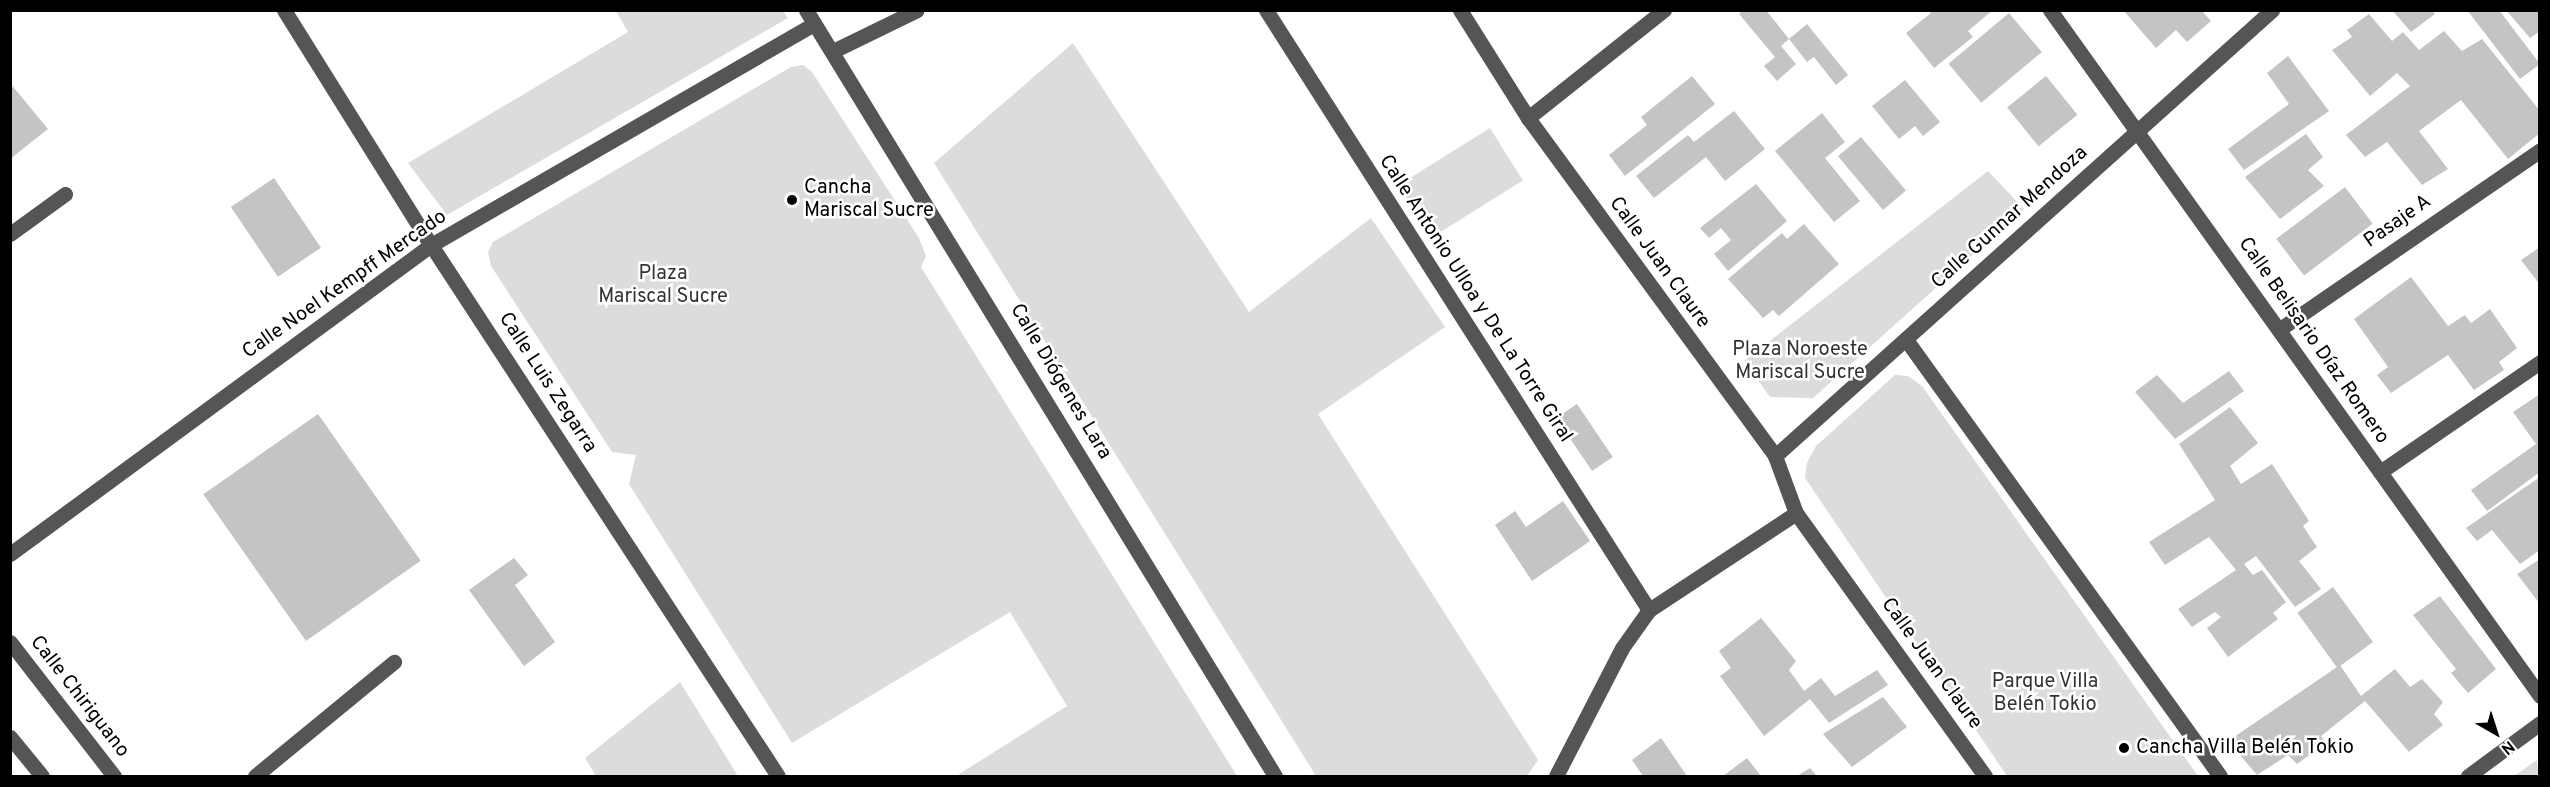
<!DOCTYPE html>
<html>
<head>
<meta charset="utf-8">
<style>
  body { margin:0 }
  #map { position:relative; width:2550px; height:787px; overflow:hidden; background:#fff; font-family:Overpass,sans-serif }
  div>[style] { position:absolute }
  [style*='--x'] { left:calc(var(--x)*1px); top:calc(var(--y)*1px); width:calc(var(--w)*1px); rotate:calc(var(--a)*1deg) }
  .green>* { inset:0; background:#dcdcdc; transform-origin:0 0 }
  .building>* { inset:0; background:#c4c4c4; transform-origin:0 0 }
  .minor>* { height:15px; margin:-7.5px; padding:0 7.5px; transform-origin:7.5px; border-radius:7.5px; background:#555 }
  .dots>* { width:16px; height:16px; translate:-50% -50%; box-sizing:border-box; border:3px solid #fff; border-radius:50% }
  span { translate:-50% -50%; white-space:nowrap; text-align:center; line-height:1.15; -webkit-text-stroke:5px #fff; paint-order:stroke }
  .poi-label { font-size:20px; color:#000 }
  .left { translate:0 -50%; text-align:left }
  .street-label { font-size:20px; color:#000 }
  .park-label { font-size:20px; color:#333 }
  .frame { position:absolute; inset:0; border:12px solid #000; pointer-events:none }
  .north { position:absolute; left:2466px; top:703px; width:60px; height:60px; -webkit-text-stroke:4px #fff; paint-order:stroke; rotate:141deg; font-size:16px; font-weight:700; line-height:24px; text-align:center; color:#000 }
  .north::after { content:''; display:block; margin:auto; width:21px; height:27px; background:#000; clip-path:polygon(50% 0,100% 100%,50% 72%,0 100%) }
</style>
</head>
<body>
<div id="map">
  <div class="green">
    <div style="clip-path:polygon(783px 11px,788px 18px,447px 215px,408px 163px,628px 32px,616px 11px)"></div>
    <div style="clip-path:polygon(1073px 43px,1249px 312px,1371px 218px,1445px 327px,1318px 414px,1538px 760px,1527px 776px,1316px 776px,934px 163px)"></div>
    <div style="clip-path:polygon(803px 65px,812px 72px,919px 238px,926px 256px,921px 267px,1237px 776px,956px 776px,1067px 706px,1010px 612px,792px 743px,629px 484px,636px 455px,612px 452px,491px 266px,488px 252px,493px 242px,791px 67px)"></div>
    <div style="left:1490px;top:128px;width:62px;height:108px;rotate:58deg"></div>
    <div style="clip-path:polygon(1988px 171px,2024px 209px,1813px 398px,1770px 397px,1744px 361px)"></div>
    <div style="clip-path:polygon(1895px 375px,1908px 376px,1922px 386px,2198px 776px,2007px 776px,1805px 478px,1807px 463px,1816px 446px)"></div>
    <div style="clip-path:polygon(680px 682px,738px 776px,596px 776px,585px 758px)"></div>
    <div style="clip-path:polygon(2537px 760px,2539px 776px,2514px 776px)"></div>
  </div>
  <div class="building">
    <div style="clip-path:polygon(1743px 10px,1766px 10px,1789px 39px,1807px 24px,1848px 75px,1836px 85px,1814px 57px,1807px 62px,1789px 39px,1781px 46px,1796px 64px,1777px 81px,1764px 66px,1775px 57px,1739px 14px)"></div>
    <div style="clip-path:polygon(1928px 10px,1993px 10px,1968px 31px,1973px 37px,1934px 68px,1906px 33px,1931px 13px)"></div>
    <div style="clip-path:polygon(2123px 10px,2201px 10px,2211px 21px,2187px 42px,2176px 30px,2156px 48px)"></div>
    <div style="clip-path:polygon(2392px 10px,2432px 10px,2435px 14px,2411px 32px)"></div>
    <div style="clip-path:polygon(2467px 10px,2499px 10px,2540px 64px,2520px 79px)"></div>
    <div style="clip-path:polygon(2506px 10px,2540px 10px,2540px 31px,2530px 38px)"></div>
    <div style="left:2009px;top:13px;width:51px;height:79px;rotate:50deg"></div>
    <div style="clip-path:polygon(2369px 14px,2392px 41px,2403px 32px,2419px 50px,2444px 31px,2462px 51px,2482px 39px,2540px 111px,2540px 133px,2508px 159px,2461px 100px,2419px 131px,2448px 169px,2422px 185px,2387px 142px,2365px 157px,2346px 135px,2410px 86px,2397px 73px,2370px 96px,2332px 50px,2352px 37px,2347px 30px)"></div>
    <div style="clip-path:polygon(2288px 56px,2329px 111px,2244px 170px,2228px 149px,2289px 104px,2267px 73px)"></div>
    <div style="clip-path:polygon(1692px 76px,1715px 104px,1625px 176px,1609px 155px,1647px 125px,1641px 117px)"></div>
    <div style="left:2046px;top:76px;width:50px;height:50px;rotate:51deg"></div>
    <div style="clip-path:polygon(1905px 80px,1940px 122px,1923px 136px,1915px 126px,1899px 139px,1872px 106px)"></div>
    <div style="clip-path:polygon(10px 83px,48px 129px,10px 159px)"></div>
    <div style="clip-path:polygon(1734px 111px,1765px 149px,1725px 181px,1706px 157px,1654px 198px,1636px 176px,1688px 135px,1694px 142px)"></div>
    <div style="clip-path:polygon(1822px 113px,1845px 142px,1825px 158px,1860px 201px,1834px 222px,1775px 151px)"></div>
    <div style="clip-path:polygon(2306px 134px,2323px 157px,2308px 170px,2324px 186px,2280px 219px,2245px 177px)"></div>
    <div style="left:1861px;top:137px;width:70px;height:30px;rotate:50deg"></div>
    <div style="left:274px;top:178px;width:84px;height:52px;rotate:56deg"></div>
    <div style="clip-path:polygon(1756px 184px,1787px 221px,1728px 271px,1714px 254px,1731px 240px,1721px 228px,1709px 238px,1700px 228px)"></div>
    <div style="left:2345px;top:187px;width:46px;height:86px;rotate:53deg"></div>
    <div style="clip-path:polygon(1804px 224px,1839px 264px,1779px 316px,1773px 310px,1763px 318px,1728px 279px,1782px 233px,1787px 239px)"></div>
    <div style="clip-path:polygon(2540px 247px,2540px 285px,2521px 260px)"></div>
    <div style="clip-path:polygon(2411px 277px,2448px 326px,2465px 315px,2471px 323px,2490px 309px,2517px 348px,2499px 362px,2504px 370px,2474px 390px,2448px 355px,2391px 393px,2377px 375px,2388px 367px,2354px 319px)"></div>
    <div style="clip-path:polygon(2229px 371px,2244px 391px,2175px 439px,2135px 392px,2157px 375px,2183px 403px)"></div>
    <div style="clip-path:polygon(2540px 394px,2540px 472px,2487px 511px,2471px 490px,2536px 444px,2513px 412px)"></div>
    <div style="left:1577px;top:404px;width:64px;height:25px;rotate:56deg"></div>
    <div style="clip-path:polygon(2230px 407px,2258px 443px,2230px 466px,2241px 484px,2272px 464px,2309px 521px,2303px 526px,2317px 547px,2299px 561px,2321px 589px,2295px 607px,2256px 556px,2244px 564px,2253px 575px,2262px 570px,2286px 602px,2273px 613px,2278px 619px,2228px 657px,2207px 628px,2221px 617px,2215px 612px,2192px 627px,2178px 609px,2236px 570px,2209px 537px,2165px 565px,2149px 542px,2215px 500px,2179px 444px)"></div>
    <div style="left:318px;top:414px;width:179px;height:140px;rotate:55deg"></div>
    <div style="clip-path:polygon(2540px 477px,2540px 550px,2520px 564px,2492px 530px,2477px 541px,2466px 528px)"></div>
    <div style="clip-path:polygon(1563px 501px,1590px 541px,1532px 581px,1495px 525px,1515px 511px,1526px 527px)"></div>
    <div style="clip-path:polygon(514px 558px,528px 575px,515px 585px,555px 642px,524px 666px,469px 590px)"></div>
    <div style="clip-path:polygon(2540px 559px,2540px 604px,2517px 574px)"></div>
    <div style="left:2333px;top:587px;width:68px;height:44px;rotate:54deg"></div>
    <div style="clip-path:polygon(2440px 596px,2496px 669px,2468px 693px,2451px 673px,2456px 669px,2413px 615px)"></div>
    <div style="clip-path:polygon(1761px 618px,1796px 661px,1789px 670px,1804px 691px,1821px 678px,1835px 696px,1877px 670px,1888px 685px,1829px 723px,1810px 699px,1764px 736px,1720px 676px,1731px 668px,1719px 651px)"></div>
    <div style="clip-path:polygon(2340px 665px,2361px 696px,2395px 669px,2410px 687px,2422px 679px,2443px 702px,2434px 714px,2443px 725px,2409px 752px,2365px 701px,2321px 736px,2326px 743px,2297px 764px,2288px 755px,2257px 775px,2228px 741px)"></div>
    <div style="clip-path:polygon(1883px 697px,1907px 727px,1852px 767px,1823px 734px)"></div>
    <div style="clip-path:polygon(1661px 738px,1687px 776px,1643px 776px,1632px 760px)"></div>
    <div style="clip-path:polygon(1747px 758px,1761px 776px,1723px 776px)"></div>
    <div style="clip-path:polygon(1810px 768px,1817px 776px,1797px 776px)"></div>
  </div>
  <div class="minor">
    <div style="--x:284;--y:10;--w:277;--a:58"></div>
    <div style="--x:431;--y:245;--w:634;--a:56.84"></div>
    <div style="--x:806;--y:10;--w:898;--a:58.52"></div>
    <div style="--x:1266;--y:10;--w:712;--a:57.45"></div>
    <div style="--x:1460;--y:10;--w:128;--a:57.8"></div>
    <div style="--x:1528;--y:118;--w:419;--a:53.8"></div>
    <div style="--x:1775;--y:456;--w:61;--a:69.8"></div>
    <div style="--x:1796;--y:513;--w:324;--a:54.3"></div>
    <div style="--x:2050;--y:10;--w:843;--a:54.46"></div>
    <div style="--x:833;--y:51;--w:93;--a:-26"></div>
    <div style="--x:1528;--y:118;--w:174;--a:-38.5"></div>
    <div style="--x:10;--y:234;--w:68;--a:-36"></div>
    <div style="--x:2280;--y:329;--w:316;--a:-34.5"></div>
    <div style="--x:1907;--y:341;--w:536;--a:54.26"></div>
    <div style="--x:1775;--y:456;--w:668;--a:-41.9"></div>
    <div style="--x:2380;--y:472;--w:194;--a:-34.5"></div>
    <div style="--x:10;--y:554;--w:522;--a:-36.28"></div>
    <div style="--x:431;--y:245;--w:442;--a:-30"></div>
    <div style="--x:10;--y:642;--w:170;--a:52.2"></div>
    <div style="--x:10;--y:737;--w:50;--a:50.6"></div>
    <div style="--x:255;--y:776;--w:180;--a:-39.4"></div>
    <div style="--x:1556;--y:776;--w:144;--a:-62.7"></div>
    <div style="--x:1622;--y:648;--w:47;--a:-54.6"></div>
    <div style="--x:1649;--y:610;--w:176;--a:-33.4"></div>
    <div style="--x:2468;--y:776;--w:89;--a:-36.4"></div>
  </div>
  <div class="dots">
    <div style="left:792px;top:200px;background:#000"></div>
    <div style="left:2124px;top:748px;background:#000"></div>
  </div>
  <div class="poi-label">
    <span class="left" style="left:804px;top:200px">Cancha<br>Mariscal Sucre</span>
    <span class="left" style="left:2136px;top:748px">Cancha Villa Belén Tokio</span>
  </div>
  <div class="street-label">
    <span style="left:2010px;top:218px;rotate:-42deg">Calle Gunnar Mendoza</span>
    <span style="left:2398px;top:222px;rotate:-35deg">Pasaje A</span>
    <span style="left:1659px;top:263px;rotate:54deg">Calle Juan Claure</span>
    <span style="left:345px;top:285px;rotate:-35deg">Calle Noel Kempff Mercado</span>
    <span style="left:1475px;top:299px;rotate:57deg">Calle Antonio Ulloa y De La Torre Giral</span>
    <span style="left:2313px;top:341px;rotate:55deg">Calle Belisario Díaz Romero</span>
    <span style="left:1060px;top:382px;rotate:59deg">Calle Diógenes Lara</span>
    <span style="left:547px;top:383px;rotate:57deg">Calle Luis Zegarra</span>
    <span style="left:1931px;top:664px;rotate:54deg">Calle Juan Claure</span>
    <span style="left:79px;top:697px;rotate:52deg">Calle Chiriguano</span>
  </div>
  <div class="park-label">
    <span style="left:663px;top:286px">Plaza<br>Mariscal Sucre</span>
    <span style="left:1800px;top:362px">Plaza Noroeste<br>Mariscal Sucre</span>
    <span style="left:2045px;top:694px">Parque Villa<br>Belén Tokio</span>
  </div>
  <div class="frame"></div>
  <div class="north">N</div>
</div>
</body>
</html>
